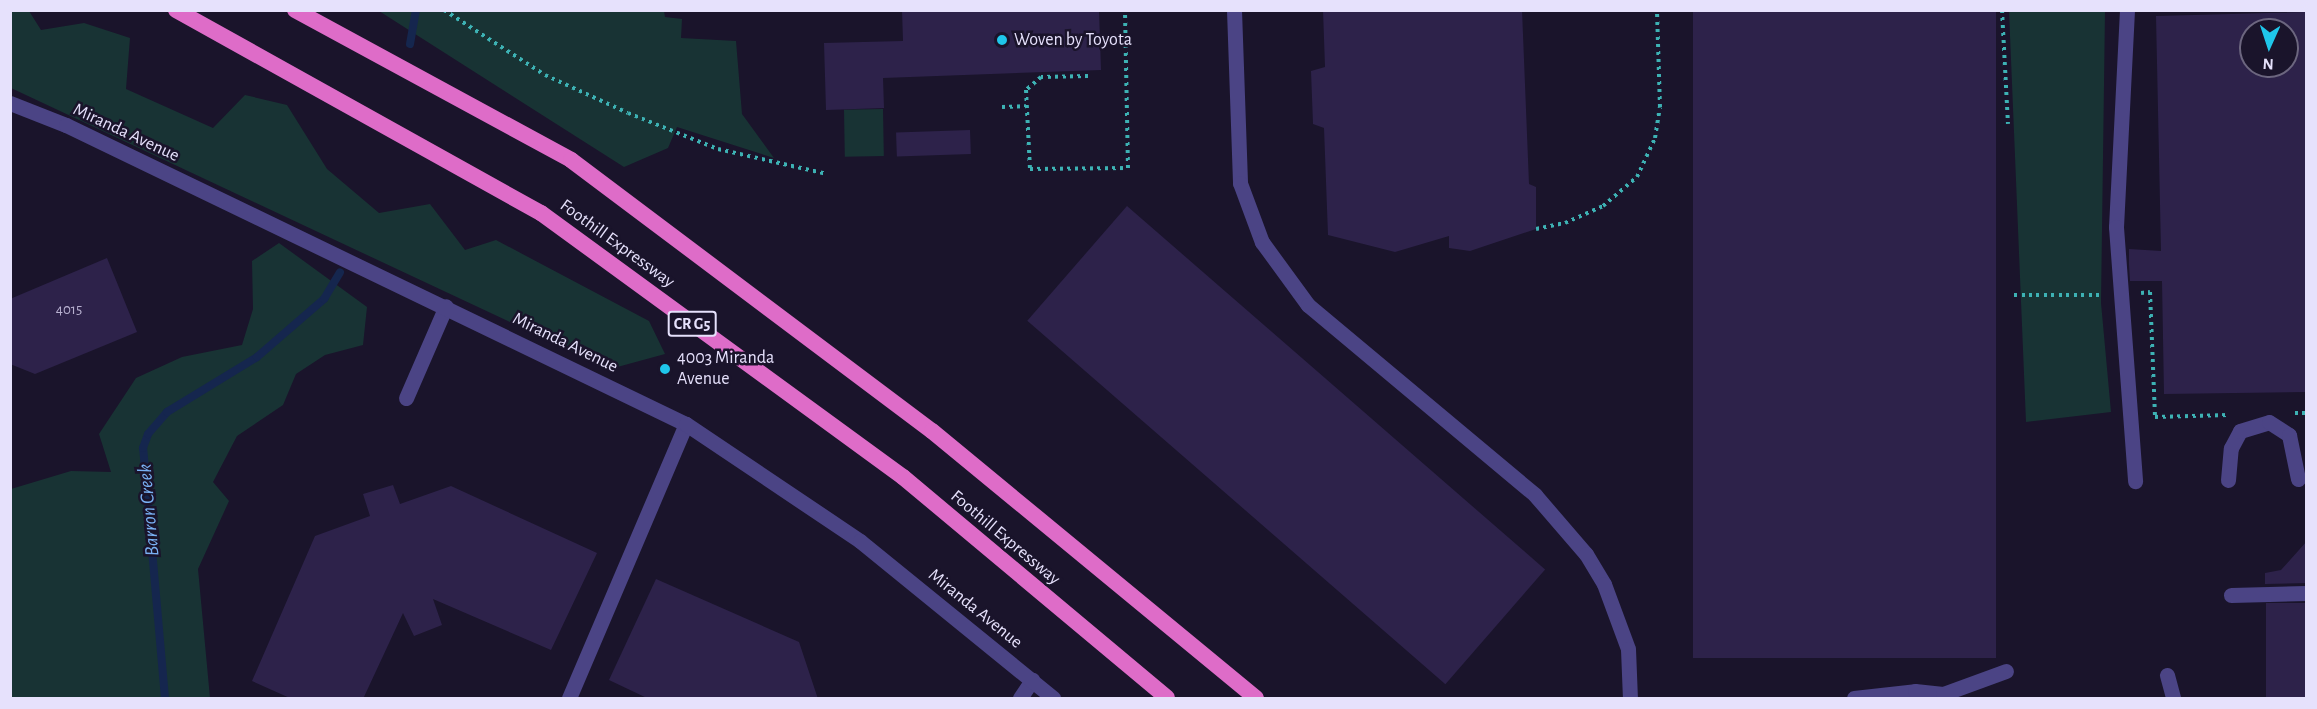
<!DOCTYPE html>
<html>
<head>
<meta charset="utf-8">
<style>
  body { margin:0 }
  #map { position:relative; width:2317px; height:709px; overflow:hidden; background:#1a142b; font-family:"Alegreya Sans",sans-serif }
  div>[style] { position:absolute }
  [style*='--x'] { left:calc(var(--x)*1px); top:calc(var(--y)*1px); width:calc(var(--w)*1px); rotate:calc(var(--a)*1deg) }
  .green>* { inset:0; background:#183334; transform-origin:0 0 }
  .stream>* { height:8px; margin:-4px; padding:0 4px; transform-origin:4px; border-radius:4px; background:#15264e }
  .building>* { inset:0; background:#2d224a; transform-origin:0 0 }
  .path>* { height:4px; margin-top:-2px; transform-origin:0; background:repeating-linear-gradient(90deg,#3db2b4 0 3px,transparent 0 7.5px) }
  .service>* { height:15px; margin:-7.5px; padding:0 7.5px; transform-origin:7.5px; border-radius:7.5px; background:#4b4485 }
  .tertiary>* { height:15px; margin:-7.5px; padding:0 7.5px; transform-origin:7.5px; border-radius:7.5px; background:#4b4485 }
  .trunk>* { height:16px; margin:-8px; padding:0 8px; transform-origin:8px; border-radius:8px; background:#de6cc8 }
  .dots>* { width:16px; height:16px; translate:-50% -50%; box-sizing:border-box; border:3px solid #1a142b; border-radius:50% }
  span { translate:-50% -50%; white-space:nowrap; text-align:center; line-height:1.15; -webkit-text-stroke:5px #1a142b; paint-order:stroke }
  .number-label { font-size:15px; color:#b8b1d0 }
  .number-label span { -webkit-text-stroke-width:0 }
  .shield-label span { padding:2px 4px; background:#1a142b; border:2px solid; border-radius:4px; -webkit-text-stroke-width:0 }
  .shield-label { font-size:16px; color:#e6e1fc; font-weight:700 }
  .poi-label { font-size:18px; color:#e6e1fc }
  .left { translate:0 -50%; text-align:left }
  .street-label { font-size:18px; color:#e6e1fc }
  .water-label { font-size:20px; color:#79b0f3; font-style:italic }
  .frame { position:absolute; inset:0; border:12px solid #e6e1fc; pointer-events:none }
  .north { position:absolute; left:2239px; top:18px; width:60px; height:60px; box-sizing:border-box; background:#1a142b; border:2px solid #6c667f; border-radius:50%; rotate:183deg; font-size:16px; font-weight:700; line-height:24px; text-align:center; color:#e6e1fc }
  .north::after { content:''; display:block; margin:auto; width:21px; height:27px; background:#1fc6ea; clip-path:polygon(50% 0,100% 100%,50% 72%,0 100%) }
</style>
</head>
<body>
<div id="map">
  <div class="green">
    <div style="clip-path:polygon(10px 11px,29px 11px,41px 30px,84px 23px,130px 38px,126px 89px,213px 128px,245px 95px,287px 105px,327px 169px,379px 213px,430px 204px,465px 250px,496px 240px,649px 321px,665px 354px,610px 369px,11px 88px)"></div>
    <div style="clip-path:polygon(379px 11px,664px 11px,665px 17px,682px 19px,681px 38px,736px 41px,742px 114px,774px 158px,677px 127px,668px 148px,624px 167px)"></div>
    <div style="clip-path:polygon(2009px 11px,2105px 11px,2101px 303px,2111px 412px,2026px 422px)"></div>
    <div style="left:883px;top:109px;width:47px;height:39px;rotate:89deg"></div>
    <div style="clip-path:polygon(279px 243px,367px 307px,363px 345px,325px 355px,296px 374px,283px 405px,237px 436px,213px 482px,229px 501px,198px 569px,210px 698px,11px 698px,11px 489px,71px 471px,111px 472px,99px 434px,136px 378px,182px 357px,242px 345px,253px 309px,252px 261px)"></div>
  </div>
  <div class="stream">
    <div style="--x:410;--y:44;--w:35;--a:-80"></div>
    <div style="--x:165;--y:698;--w:251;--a:-95"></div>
    <div style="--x:143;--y:448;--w:15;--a:-70"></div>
    <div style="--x:148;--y:434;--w:29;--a:-49"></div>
    <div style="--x:167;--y:412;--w:105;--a:-31.4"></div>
    <div style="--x:257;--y:357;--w:89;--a:-40.9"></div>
    <div style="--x:324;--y:299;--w:31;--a:-59"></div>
  </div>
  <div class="building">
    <div style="clip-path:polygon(902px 10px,1099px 10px,1101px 70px,883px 78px,884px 108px,826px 110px,824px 43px,903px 41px)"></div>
    <div style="clip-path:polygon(1323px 10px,1522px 10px,1529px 184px,1536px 187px,1536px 229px,1470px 251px,1449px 248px,1449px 236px,1395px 252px,1328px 235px,1324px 128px,1313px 124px,1311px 71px,1325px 67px)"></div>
    <div style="left:1693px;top:10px;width:303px;height:648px"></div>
    <div style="clip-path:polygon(evenodd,2307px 12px,2307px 392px,2164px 394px,2162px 281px,2130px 281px,2129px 265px,2129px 249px,2161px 251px,2156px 16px,2307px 12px,2251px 30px,2287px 30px,2287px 66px,2251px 66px,2251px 30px)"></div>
    <div style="left:970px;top:130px;width:24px;height:74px;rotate:88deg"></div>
    <div style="left:1127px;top:206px;width:554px;height:152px;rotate:41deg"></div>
    <div style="clip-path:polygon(107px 258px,137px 332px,35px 374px,10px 364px,10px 299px)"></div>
    <div style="clip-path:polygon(393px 485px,400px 504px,451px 486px,597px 553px,551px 650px,433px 599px,442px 625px,414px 636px,403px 613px,363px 699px,292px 699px,252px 681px,315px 536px,370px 516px,363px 494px)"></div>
    <div style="clip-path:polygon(2307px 541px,2307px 583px,2265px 584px,2265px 573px,2281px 570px)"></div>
    <div style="clip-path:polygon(656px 579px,799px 642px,818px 699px,649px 699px,609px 680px)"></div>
    <div style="left:2307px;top:603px;width:96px;height:41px;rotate:90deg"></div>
  </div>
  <div class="path">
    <div style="--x:444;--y:10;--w:120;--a:32.8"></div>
    <div style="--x:545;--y:75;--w:91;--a:24.6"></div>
    <div style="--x:628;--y:113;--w:97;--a:21.8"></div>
    <div style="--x:718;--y:149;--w:112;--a:12.9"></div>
    <div style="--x:2002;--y:10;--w:114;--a:87"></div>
    <div style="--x:1088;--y:76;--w:47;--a:178.8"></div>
    <div style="--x:1041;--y:77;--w:20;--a:139"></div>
    <div style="--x:1026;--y:90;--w:79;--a:87.1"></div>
    <div style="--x:1030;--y:169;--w:98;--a:-0.6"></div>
    <div style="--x:1128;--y:168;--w:158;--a:-91.1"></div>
    <div style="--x:1002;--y:107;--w:24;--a:-2"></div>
    <div style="--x:1536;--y:229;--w:30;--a:-12"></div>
    <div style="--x:1565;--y:223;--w:42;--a:-24.1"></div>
    <div style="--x:1603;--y:206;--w:45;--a:-40.5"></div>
    <div style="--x:1637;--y:177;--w:43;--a:-65.2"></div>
    <div style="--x:1655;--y:138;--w:31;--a:-81"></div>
    <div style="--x:1660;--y:107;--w:97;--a:-91.8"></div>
    <div style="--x:2141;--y:293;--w:9;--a:-6"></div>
    <div style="--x:2150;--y:292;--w:125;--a:87.7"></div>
    <div style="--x:2155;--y:417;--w:73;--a:-1.6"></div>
    <div style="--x:2014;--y:295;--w:87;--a:0"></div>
    <div style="--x:2295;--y:413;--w:11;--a:0"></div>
  </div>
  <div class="service">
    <div style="--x:1234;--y:10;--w:173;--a:88"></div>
    <div style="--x:1240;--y:183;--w:63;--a:69.6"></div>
    <div style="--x:1262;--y:242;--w:78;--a:53.9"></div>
    <div style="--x:1308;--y:305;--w:296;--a:39.9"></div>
    <div style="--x:1535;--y:495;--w:78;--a:49.2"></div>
    <div style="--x:1586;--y:554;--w:35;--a:59"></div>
    <div style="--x:1604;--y:584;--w:69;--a:69.7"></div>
    <div style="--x:1628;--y:649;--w:49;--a:87.7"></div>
    <div style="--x:2127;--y:10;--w:217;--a:92.9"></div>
    <div style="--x:2116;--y:227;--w:255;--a:85.7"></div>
    <div style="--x:406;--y:398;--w:100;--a:-66.5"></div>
    <div style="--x:2228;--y:480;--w:32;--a:-85"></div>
    <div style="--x:2231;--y:448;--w:19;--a:-62"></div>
    <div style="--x:2240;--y:431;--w:30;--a:-17"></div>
    <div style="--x:2269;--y:422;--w:24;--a:33"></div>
    <div style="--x:2289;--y:435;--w:45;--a:78.4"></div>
    <div style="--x:2231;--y:595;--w:75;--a:-1.5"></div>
    <div style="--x:2167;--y:675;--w:24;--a:75"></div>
    <div style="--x:569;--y:698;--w:298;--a:-66.9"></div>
    <div style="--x:1020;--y:698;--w:22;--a:-56"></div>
    <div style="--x:1854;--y:698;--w:61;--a:-6.5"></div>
    <div style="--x:1915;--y:691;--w:28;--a:6"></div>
    <div style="--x:1943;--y:694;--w:67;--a:-20.1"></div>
  </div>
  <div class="tertiary">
    <div style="--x:10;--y:103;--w:60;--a:21.4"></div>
    <div style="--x:66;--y:125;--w:688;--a:25.75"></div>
    <div style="--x:686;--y:424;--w:210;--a:33.9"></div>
    <div style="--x:860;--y:541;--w:249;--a:39.1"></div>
  </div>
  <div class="trunk">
    <div style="--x:176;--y:10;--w:418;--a:29.1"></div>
    <div style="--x:541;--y:213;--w:448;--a:36.1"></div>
    <div style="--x:903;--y:477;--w:344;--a:39.9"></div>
    <div style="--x:295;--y:10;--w:314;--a:28.5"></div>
    <div style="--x:571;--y:160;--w:451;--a:36.9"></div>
    <div style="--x:932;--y:431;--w:420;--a:39.5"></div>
  </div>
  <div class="dots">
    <div style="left:1002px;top:40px;background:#1fc6ea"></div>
    <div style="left:665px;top:369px;background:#1fc6ea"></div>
  </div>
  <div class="number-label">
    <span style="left:69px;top:310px">4015</span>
  </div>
  <div class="shield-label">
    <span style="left:692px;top:324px">CR G5</span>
  </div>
  <div class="poi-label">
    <span class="left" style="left:1014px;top:40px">Woven by Toyota</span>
    <span class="left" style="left:677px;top:369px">4003 Miranda<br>Avenue</span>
  </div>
  <div class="street-label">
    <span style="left:126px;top:133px;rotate:25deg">Miranda Avenue</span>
    <span style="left:617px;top:244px;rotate:36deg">Foothill Expressway</span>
    <span style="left:565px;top:343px;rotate:26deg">Miranda Avenue</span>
    <span style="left:1005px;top:538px;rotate:40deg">Foothill Expressway</span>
    <span style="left:975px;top:609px;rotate:39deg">Miranda Avenue</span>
  </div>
  <div class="water-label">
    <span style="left:149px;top:510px;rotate:-95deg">Barron Creek</span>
  </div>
  <div class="frame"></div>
  <div class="north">N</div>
</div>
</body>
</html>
